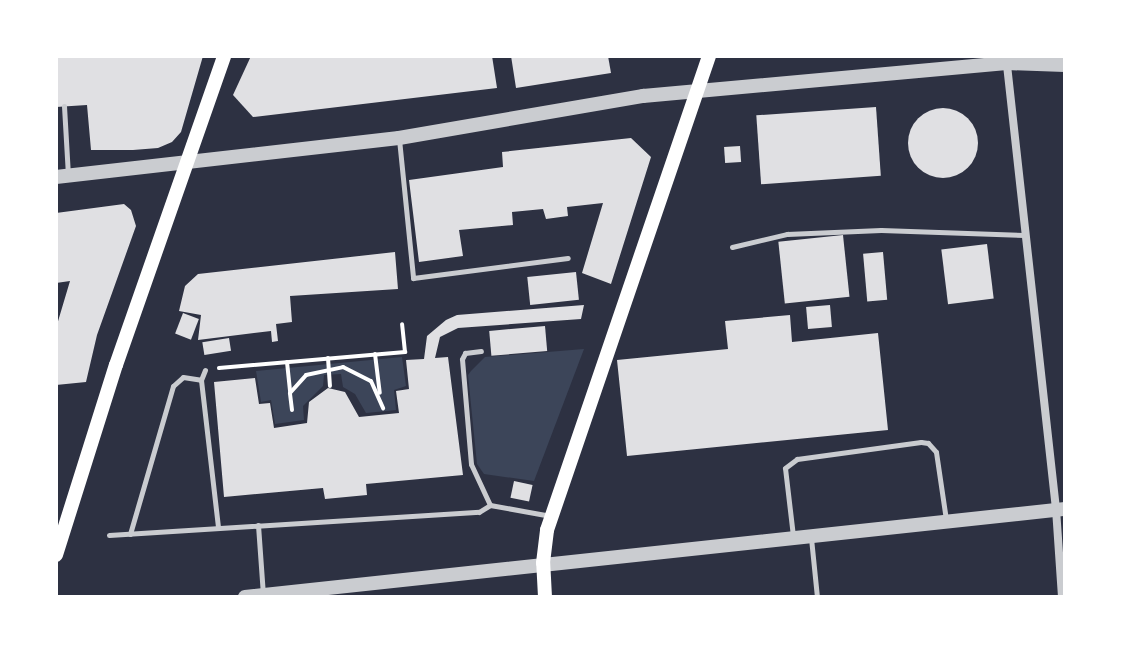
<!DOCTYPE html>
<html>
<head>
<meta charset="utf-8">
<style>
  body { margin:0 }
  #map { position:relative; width:1121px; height:653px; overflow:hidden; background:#2d3142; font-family:"Archivo Narrow",sans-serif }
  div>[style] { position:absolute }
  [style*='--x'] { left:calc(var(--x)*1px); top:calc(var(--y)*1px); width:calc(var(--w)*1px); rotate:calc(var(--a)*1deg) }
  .green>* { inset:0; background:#3c4559 }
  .building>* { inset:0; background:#e0e0e3; transform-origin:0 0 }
  .round { border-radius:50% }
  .path>* { height:4px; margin:-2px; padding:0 2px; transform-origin:2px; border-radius:2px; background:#fff }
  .service>* { height:5px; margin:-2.5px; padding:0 2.5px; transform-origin:2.5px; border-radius:2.5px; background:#caccd0 }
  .minor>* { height:8px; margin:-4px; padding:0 4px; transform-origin:4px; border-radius:4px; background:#caccd0 }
  .tertiary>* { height:14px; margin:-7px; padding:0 7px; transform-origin:7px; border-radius:7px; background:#caccd0 }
  .secondary>* { height:14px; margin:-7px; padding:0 7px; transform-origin:7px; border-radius:7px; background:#fff }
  span { translate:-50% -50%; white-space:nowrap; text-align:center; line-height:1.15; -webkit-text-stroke:8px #fff; paint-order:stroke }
  .frame { position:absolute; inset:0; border:58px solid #fff; pointer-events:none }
</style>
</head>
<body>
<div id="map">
  <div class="green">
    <div style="clip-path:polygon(584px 349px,534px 481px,484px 474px,477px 464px,468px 375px,471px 371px,485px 357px)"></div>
    <div style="clip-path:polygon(402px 357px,406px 386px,394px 390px,396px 410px,366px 413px,355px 394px,343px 387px,341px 374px,324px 375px,323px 386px,303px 406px,304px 420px,275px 424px,271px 400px,261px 402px,256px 371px)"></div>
  </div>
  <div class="building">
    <div style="clip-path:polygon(56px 56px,203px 56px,181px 132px,172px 142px,158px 148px,133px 150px,91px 150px,87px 105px,56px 107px)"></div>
    <div style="clip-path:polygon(251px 56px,492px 56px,497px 88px,253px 117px,233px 95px)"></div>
    <div style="clip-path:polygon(511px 56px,608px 56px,611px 73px,516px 88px)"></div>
    <div style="left:876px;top:107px;width:69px;height:120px;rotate:86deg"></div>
    <div class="round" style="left:908px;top:108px;width:70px;height:70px"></div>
    <div style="clip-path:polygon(631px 138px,651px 157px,611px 284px,582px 273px,603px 203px,567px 207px,568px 216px,546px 219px,543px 209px,512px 212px,513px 225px,459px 230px,463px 256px,419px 262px,409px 180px,503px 167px,502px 152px)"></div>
    <div style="left:740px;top:146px;width:16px;height:16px;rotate:86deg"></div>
    <div style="clip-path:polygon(124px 204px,131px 210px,136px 226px,97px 335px,86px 382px,56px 385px,56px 328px,70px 281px,56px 283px,56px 213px)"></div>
    <div style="left:843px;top:235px;width:62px;height:65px;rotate:84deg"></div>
    <div style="left:987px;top:244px;width:55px;height:46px;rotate:83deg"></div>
    <div style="clip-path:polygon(395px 252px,398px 289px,290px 296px,292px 322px,276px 324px,278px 341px,272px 342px,271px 331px,198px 340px,201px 315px,179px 311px,185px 286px,198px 274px)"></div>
    <div style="left:883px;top:252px;width:48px;height:20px;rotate:85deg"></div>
    <div style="left:576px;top:272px;width:28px;height:49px;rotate:84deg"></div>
    <div style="clip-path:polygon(584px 305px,581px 319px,458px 328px,440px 337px,435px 358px,448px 357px,463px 475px,366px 484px,367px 495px,325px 499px,323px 488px,224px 497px,214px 382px,255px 378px,259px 404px,270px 403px,274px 428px,307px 423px,309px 402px,328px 388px,345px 392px,359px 417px,399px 413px,396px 391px,409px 389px,406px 360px,424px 359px,427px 336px,446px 320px,457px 315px)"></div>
    <div style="left:830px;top:305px;width:22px;height:24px;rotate:85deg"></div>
    <div style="left:183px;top:313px;width:17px;height:22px;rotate:21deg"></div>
    <div style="clip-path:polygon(790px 315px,792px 342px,878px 333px,888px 430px,627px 456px,617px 360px,728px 349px,725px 321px)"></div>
    <div style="left:545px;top:326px;width:25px;height:56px;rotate:85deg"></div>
    <div style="left:229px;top:338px;width:13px;height:27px;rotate:81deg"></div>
    <div style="left:514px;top:481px;width:19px;height:17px;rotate:12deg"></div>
  </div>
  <div class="path">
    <div style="--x:375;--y:354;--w:39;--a:83"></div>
    <div style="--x:328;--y:358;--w:28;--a:86"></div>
    <div style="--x:287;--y:362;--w:31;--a:84"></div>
    <div style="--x:219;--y:368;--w:187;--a:-4.9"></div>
    <div style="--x:405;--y:352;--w:28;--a:-96"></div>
    <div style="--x:292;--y:410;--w:17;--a:-97"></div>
    <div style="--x:290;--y:393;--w:24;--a:-48"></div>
    <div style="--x:306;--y:375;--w:38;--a:-12"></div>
    <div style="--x:343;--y:367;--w:31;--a:27"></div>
    <div style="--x:371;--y:381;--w:30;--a:66"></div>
  </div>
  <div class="service">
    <div style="--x:64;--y:106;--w:69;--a:86.7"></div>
    <div style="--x:399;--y:139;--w:140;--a:84.2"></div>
    <div style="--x:413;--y:278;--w:156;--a:-7.4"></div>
    <div style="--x:732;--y:247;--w:57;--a:-13.3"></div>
    <div style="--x:787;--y:234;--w:94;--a:-2.4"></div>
    <div style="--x:881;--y:230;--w:143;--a:2"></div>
    <div style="--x:205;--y:370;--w:11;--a:112"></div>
    <div style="--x:201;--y:380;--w:149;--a:83.4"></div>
    <div style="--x:490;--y:505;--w:62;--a:10.2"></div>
    <div style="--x:258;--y:525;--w:69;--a:85.9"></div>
    <div style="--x:130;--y:534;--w:154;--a:-73.8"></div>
    <div style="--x:173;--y:386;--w:13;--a:-42"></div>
    <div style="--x:183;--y:377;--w:18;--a:9"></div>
    <div style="--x:109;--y:535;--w:371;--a:-3.6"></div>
    <div style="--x:479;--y:512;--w:13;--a:-32"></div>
    <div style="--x:490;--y:505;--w:45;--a:-114.9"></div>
    <div style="--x:471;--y:464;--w:105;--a:-94.9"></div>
    <div style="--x:462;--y:359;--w:7;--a:-63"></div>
    <div style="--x:465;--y:353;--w:16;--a:-7"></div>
    <div style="--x:793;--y:536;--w:68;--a:-96.7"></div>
    <div style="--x:785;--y:468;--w:15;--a:-37"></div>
    <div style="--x:797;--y:459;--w:125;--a:-7.8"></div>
    <div style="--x:921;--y:442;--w:7;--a:8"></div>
    <div style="--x:928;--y:443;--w:12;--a:48"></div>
    <div style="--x:936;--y:452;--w:69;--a:81.6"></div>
    <div style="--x:811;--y:538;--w:59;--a:84.2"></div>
  </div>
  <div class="minor">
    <div style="--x:1006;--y:56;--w:456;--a:83.7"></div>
    <div style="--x:1056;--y:509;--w:88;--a:86.1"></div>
  </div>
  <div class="tertiary">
    <div style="--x:56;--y:177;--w:345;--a:-6.5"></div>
    <div style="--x:399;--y:138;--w:248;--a:-9.8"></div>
    <div style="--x:643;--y:96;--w:365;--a:-5.2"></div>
    <div style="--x:1007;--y:63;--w:58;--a:2"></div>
    <div style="--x:245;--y:597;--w:825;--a:-6.13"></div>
  </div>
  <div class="secondary">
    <div style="--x:56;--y:555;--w:199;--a:-72.5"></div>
    <div style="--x:116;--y:365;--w:327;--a:-70.7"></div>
    <div style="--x:545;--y:597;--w:34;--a:-93"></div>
    <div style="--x:543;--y:563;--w:33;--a:-83"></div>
    <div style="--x:547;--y:530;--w:501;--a:-71.13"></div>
  </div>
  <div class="frame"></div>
</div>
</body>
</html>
